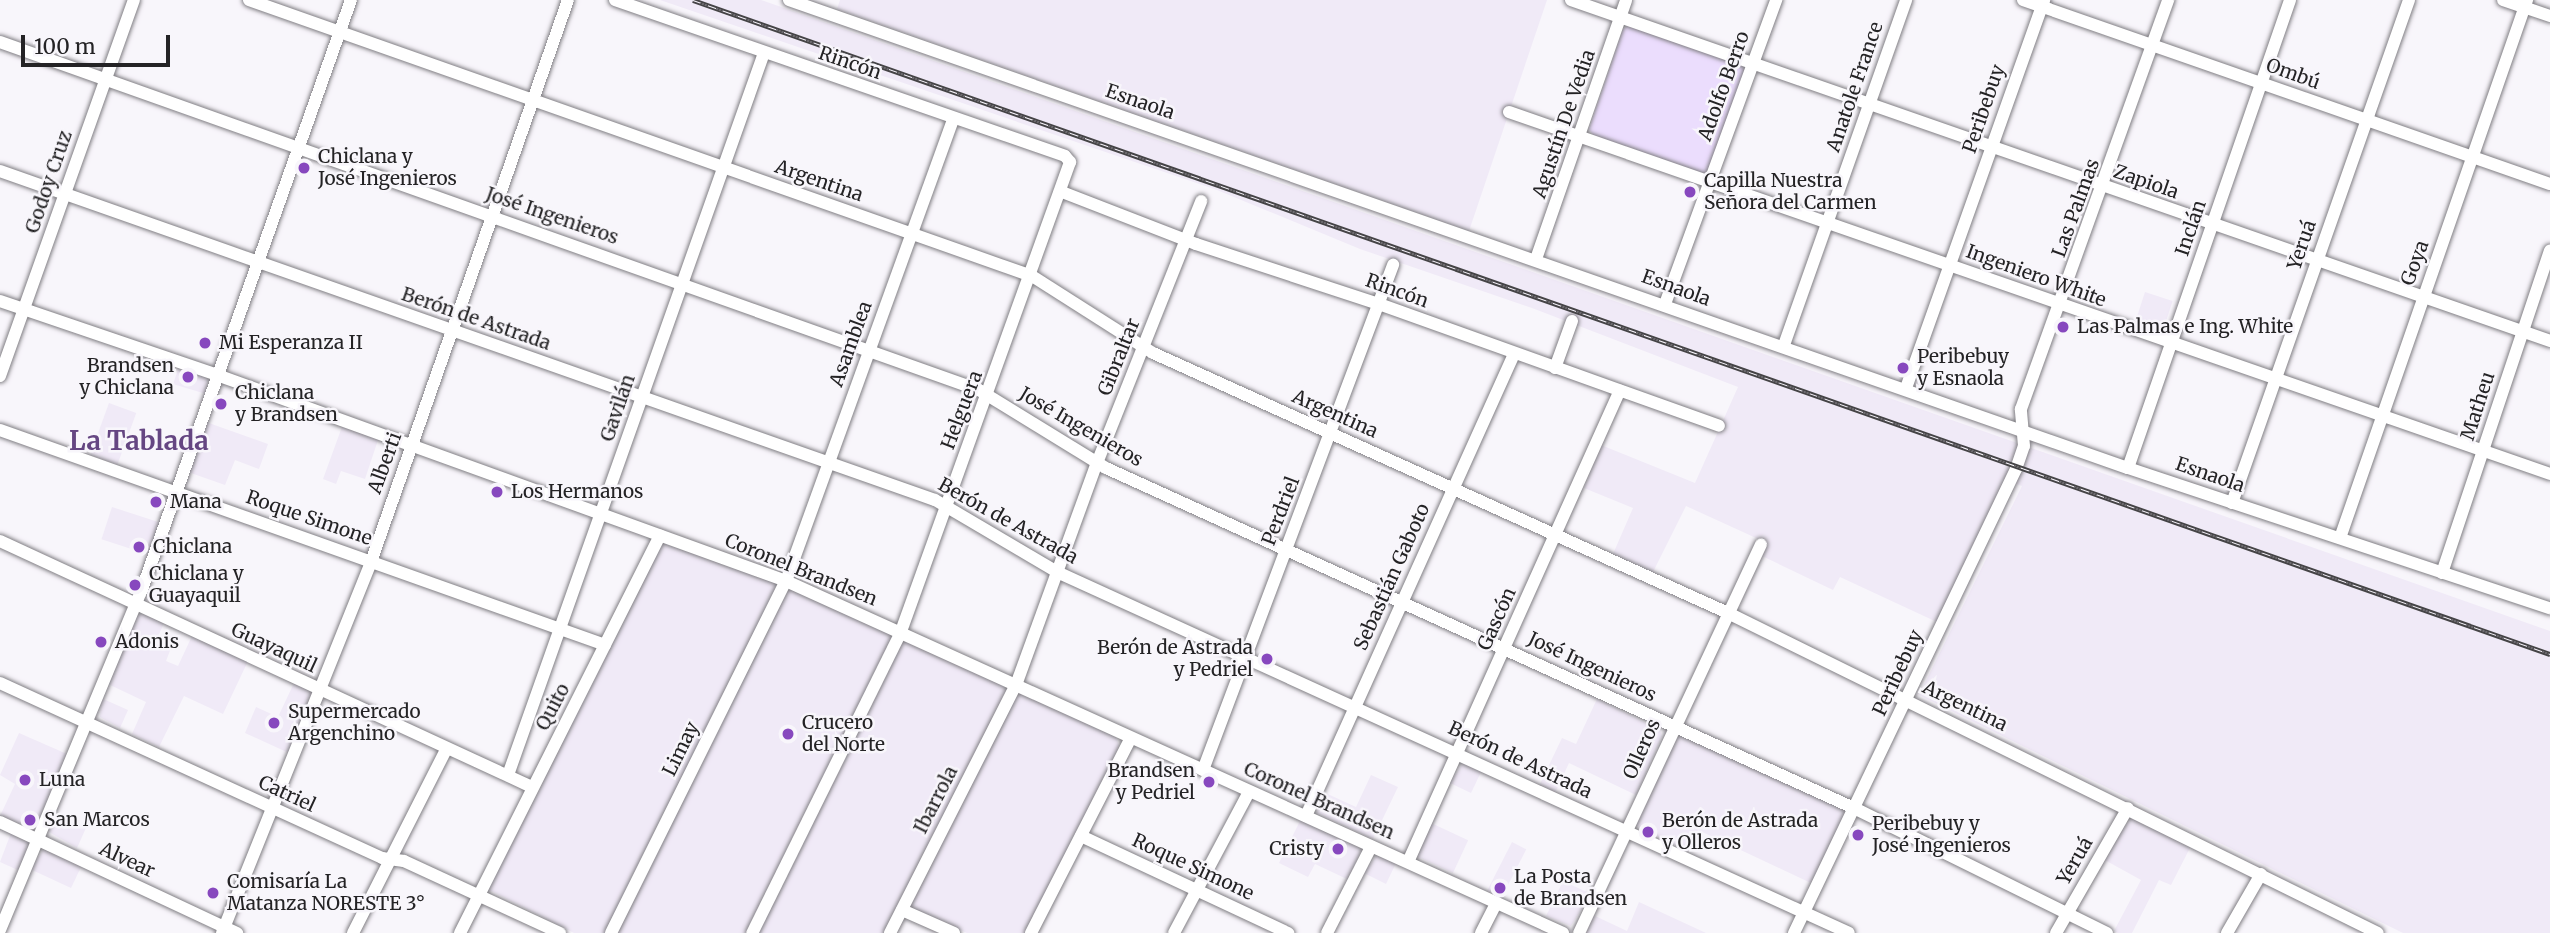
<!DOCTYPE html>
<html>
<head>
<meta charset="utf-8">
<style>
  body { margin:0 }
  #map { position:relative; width:2550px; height:933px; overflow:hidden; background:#f8f6fb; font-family:Merriweather,serif }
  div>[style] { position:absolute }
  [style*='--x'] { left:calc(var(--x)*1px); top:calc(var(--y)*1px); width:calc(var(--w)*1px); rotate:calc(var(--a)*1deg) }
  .built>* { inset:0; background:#f0eaf7; transform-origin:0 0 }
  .green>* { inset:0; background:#ebddfd }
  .roads { filter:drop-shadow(0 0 2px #807e83) drop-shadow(0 0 2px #807e83) }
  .minor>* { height:12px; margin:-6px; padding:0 6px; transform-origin:6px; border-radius:6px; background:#fff }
  .rail>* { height:5px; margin-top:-2.5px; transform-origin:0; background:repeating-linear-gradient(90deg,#f8f6fb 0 8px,#454446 0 16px); box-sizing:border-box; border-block:2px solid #454446 }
  .dots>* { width:19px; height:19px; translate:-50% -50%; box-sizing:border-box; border:4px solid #f8f6fb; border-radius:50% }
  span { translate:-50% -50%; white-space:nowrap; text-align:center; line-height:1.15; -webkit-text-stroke:5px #f8f6fb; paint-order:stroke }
  .street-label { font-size:19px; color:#242325 }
  .poi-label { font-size:19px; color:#242325 }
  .left { translate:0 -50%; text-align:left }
  .right { translate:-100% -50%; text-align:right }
  .district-label { font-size:26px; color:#654682; font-weight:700 }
  .scale { position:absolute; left:21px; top:35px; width:149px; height:32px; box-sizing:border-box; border:4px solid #242325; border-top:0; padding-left:9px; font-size:21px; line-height:24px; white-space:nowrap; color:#242325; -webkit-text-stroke:5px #f8f6fb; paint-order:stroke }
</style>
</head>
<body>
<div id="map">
  <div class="built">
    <div style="clip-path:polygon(660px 0,761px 0,2550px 631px,2550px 933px,2403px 933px,1919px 695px,2022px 486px,2005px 480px,1939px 623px,1840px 577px,1833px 590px,1762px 556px,1767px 543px,1686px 506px,1653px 572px,1613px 554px,1633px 508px,1584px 488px,1601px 445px,1695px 483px,1738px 387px,1532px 308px,1360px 249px,1217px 190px)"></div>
    <div style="clip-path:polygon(840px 0,1547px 0,1469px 231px,837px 9px)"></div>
    <div style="left:2145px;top:292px;width:29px;height:35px;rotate:18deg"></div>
    <div style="clip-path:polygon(179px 367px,208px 378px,206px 394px,173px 384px)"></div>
    <div style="left:109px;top:403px;width:29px;height:55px;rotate:20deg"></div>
    <div style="clip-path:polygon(206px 422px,268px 444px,259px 469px,235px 460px,225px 485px,188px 472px)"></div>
    <div style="clip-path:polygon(343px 424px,379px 437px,365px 479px,341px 471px,336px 484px,323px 479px)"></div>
    <div style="left:112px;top:507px;width:51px;height:34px;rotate:18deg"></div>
    <div style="clip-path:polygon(663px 543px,775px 582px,1116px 737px,1120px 749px,1027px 933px,967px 933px,902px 904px,887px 933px,574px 933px,489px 890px,489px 883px)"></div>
    <div style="clip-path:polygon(143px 614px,164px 623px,156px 641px,171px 648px,166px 661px,178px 666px,192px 636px,248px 661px,223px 714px,184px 696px,159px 747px,132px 734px,146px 702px,108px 684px,137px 615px)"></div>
    <div style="clip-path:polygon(294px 683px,314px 693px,291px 754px,245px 733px,256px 707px,278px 717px)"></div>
    <div style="clip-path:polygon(101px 698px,128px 710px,120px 728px,100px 717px)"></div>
    <div style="clip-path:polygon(1597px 699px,1660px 730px,1662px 736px,1636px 795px,1569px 763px,1555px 793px,1539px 786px,1562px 738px,1576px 744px)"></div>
    <div style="clip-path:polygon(19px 733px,67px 754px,38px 823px,31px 828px,0 816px,15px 784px,0 775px)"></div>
    <div style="clip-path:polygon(1677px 735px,1686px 735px,1847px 811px,1813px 884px,1698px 830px,1688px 852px,1636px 825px)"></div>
    <div style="clip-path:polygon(1463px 763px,1482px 770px,1471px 793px,1450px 783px)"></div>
    <div style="clip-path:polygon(1371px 775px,1398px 787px,1373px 839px,1317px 813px,1321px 791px,1356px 807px)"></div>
    <div style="clip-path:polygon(54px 814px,86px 828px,77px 848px,49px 832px)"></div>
    <div style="clip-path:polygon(2132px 816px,2192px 844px,2171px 885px,2159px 880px,2132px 933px,2118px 933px,2114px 931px,2141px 880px,2103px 859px)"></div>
    <div style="clip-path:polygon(1301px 819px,1362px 848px,1349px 880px,1315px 864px,1308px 877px,1279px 863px)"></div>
    <div style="left:1431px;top:823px;width:41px;height:36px;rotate:25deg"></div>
    <div style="clip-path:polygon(11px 833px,29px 843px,20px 871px,0 862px)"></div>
    <div style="left:1512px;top:842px;width:16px;height:55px;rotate:27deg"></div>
    <div style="clip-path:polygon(44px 849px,82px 865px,71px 888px,30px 869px)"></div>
    <div style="clip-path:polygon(1377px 855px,1396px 863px,1386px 884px,1364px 873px)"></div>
    <div style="clip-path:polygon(1563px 881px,1591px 894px,1571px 926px,1546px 916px)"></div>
    <div style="clip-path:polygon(1639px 902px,1706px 933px,1586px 933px,1593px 915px,1627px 931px)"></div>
  </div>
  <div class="green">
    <div style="clip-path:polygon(1629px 25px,1744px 66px,1746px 73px,1707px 177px,1594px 137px,1589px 129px,1623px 29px)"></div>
  </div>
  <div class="roads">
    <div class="minor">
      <div style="--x:249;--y:0;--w:830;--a:19.42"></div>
      <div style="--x:1032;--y:276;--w:143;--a:32.5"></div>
      <div style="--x:1153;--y:353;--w:631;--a:24.33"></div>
      <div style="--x:1728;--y:613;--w:724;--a:26.21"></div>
      <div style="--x:615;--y:0;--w:476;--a:19.1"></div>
      <div style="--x:1065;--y:156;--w:8;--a:50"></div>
      <div style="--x:1070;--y:162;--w:499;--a:109.8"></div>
      <div style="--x:901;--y:632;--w:336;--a:116.3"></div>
      <div style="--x:789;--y:0;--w:1418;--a:19.27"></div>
      <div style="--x:2128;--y:468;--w:445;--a:18.4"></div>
      <div style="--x:1571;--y:0;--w:1037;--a:19.2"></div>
      <div style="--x:2023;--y:0;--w:558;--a:19.25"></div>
      <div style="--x:2503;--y:0;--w:50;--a:18.8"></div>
      <div style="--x:0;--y:42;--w:1039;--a:19.57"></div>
      <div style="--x:979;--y:390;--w:149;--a:31.6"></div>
      <div style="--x:1106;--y:468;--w:824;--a:24.45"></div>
      <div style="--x:1856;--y:809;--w:280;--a:26.3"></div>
      <div style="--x:1509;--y:112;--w:1102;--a:19.17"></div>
      <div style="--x:0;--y:171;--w:991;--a:19.39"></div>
      <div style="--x:935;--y:500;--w:142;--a:30.5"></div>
      <div style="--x:1057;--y:572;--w:870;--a:24.5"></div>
      <div style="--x:1062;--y:192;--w:144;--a:21.2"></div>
      <div style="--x:1196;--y:244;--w:193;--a:18.2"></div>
      <div style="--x:1379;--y:304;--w:361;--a:19.7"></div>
      <div style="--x:1536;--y:259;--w:274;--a:-70.8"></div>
      <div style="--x:0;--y:301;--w:229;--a:18.8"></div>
      <div style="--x:217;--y:375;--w:605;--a:19.9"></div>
      <div style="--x:786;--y:581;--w:853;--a:24.37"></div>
      <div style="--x:1665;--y:304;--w:324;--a:-69.9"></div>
      <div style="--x:1784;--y:345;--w:366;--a:-70.5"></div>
      <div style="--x:1555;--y:368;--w:50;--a:-70.1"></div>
      <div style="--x:0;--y:376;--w:399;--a:-70.4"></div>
      <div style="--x:1906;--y:388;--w:412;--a:-70.4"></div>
      <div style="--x:0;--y:430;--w:642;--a:19.56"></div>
      <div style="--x:2128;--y:468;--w:495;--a:-70.9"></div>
      <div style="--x:2232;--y:503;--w:533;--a:-70.61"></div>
      <div style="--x:2340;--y:538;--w:570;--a:-70.83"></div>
      <div style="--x:0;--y:541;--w:586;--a:24.82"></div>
      <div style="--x:2442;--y:573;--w:340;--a:-71.5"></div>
      <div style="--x:0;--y:683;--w:420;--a:24.6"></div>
      <div style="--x:382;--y:858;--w:22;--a:8"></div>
      <div style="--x:404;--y:861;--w:172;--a:24.8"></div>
      <div style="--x:1203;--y:770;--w:540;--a:-69.38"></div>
      <div style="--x:508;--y:775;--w:766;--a:-70.48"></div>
      <div style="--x:1306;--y:816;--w:507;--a:-65.76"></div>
      <div style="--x:0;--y:822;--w:262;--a:25.1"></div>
      <div style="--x:1081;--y:836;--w:229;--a:25.1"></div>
      <div style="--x:1408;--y:862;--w:517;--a:-65.81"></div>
      <div style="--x:902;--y:910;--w:57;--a:23.9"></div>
      <div style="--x:0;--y:930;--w:366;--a:-67.4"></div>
      <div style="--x:141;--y:592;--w:628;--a:-70.47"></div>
      <div style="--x:222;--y:933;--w:403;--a:-68.1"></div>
      <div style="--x:372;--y:559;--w:592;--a:-70.68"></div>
      <div style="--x:353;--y:933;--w:205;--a:-63.1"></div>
      <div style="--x:460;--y:933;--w:445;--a:-63.3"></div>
      <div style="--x:611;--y:933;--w:393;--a:-63.6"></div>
      <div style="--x:786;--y:581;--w:491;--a:-70.1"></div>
      <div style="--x:890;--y:933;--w:278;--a:-63.1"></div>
      <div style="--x:1016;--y:685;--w:236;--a:-70"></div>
      <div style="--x:1097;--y:463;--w:282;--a:-68.3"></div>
      <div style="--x:1031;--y:933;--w:219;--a:-62.9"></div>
      <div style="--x:1174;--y:933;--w:160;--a:-62"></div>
      <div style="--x:1327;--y:933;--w:97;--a:-62.9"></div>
      <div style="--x:1481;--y:933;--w:34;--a:-63"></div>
      <div style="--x:1579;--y:933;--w:429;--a:-64.9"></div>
      <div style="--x:1794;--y:933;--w:514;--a:-64.43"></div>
      <div style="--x:2016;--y:469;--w:24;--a:-71"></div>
      <div style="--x:2024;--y:446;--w:37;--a:-95"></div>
      <div style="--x:2021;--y:409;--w:435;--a:-70.2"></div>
      <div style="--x:2056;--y:933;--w:144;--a:-60.1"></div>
      <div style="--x:2227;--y:933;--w:68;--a:-60"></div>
    </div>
  </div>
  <div class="rail">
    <div style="--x:693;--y:0;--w:1969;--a:19.4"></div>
  </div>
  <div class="dots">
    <div style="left:304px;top:168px;background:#8748be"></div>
    <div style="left:1690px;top:192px;background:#8748be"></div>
    <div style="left:2063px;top:327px;background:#8748be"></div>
    <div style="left:205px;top:343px;background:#8748be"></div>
    <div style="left:1903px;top:368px;background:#8748be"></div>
    <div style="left:188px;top:377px;background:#8748be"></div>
    <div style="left:221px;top:404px;background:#8748be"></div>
    <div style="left:497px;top:492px;background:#8748be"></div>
    <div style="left:156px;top:502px;background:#8748be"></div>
    <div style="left:139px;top:547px;background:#8748be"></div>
    <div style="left:135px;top:585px;background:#8748be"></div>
    <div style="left:101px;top:642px;background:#8748be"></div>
    <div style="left:1267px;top:659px;background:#8748be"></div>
    <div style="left:274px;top:723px;background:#8748be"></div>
    <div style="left:788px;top:734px;background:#8748be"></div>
    <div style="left:25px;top:780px;background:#8748be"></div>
    <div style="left:1209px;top:782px;background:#8748be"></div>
    <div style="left:30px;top:820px;background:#8748be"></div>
    <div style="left:1648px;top:832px;background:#8748be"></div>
    <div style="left:1858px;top:835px;background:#8748be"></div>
    <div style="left:1338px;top:849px;background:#8748be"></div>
    <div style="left:1500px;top:888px;background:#8748be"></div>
    <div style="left:213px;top:893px;background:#8748be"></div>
  </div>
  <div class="street-label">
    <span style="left:850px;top:63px;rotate:19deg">Rincón</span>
    <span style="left:2293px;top:74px;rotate:20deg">Ombú</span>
    <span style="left:1724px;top:86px;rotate:-70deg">Adolfo Berro</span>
    <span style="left:1855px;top:87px;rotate:-71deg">Anatole France</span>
    <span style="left:1140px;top:102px;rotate:19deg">Esnaola</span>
    <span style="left:1984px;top:109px;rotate:-71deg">Peribebuy</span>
    <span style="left:1564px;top:124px;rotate:-71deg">Agustín De Vedia</span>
    <span style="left:819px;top:181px;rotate:19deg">Argentina</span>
    <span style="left:49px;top:182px;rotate:-71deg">Godoy Cruz</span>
    <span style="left:2146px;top:182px;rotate:19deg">Zapiola</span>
    <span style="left:2076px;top:208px;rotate:-70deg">Las Palmas</span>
    <span style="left:552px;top:216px;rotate:19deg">José Ingenieros</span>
    <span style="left:2191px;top:228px;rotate:-71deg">Inclán</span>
    <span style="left:2302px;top:245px;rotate:-71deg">Yeruá</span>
    <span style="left:2415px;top:263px;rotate:-70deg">Goya</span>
    <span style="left:2036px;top:276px;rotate:20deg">Ingeniero White</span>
    <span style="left:1676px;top:288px;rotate:20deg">Esnaola</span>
    <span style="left:1397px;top:291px;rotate:20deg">Rincón</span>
    <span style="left:476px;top:319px;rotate:19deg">Berón de Astrada</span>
    <span style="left:851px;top:344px;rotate:-70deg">Asamblea</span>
    <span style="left:1119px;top:357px;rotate:-68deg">Gibraltar</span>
    <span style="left:2478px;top:406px;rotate:-72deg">Matheu</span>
    <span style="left:618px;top:408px;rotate:-71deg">Gavilán</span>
    <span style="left:962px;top:410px;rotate:-69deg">Helguera</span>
    <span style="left:1335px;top:414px;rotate:24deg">Argentina</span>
    <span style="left:1081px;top:427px;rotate:30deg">José Ingenieros</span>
    <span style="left:385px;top:463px;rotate:-70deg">Alberti</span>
    <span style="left:2210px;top:475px;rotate:19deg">Esnaola</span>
    <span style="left:1281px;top:511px;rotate:-69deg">Perdriel</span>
    <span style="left:309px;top:518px;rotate:19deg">Roque Simone</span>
    <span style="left:1008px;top:521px;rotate:29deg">Berón de Astrada</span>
    <span style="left:801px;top:570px;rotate:22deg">Coronel Brandsen</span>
    <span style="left:1392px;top:577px;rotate:-66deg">Sebastián Gaboto</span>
    <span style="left:1497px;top:619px;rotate:-66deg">Gascón</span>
    <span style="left:274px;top:648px;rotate:25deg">Guayaquil</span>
    <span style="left:1592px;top:667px;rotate:25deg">José Ingenieros</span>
    <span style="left:1898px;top:673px;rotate:-65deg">Peribebuy</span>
    <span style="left:1965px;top:706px;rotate:26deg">Argentina</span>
    <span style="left:553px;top:707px;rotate:-62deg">Quito</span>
    <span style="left:681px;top:749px;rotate:-64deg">Limay</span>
    <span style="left:1642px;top:749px;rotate:-66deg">Olleros</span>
    <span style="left:1520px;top:760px;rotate:25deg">Berón de Astrada</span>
    <span style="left:287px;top:794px;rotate:25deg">Catriel</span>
    <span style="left:936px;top:800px;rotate:-63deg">Ibarrola</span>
    <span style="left:1319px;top:801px;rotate:24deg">Coronel Brandsen</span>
    <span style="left:127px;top:860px;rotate:25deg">Alvear</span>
    <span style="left:2075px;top:861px;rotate:-60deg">Yeruá</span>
    <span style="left:1193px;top:867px;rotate:25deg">Roque Simone</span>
  </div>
  <div class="poi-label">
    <span class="left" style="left:318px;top:168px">Chiclana y<br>José Ingenieros</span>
    <span class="left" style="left:1704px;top:192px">Capilla Nuestra<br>Señora del Carmen</span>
    <span class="left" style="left:2077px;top:327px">Las Palmas e Ing. White</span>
    <span class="left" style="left:219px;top:343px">Mi Esperanza II</span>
    <span class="left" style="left:1917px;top:368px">Peribebuy<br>y Esnaola</span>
    <span class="right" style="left:174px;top:377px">Brandsen<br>y Chiclana</span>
    <span class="left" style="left:235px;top:404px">Chiclana<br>y Brandsen</span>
    <span class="left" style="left:511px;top:492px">Los Hermanos</span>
    <span class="left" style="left:170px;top:502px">Mana</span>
    <span class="left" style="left:153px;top:547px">Chiclana</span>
    <span class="left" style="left:149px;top:585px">Chiclana y<br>Guayaquil</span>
    <span class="left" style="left:115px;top:642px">Adonis</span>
    <span class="right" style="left:1253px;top:659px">Berón de Astrada<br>y Pedriel</span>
    <span class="left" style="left:288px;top:723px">Supermercado<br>Argenchino</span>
    <span class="left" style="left:802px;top:734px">Crucero<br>del Norte</span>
    <span class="right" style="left:1195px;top:782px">Brandsen<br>y Pedriel</span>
    <span class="left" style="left:39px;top:780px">Luna</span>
    <span class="left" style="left:44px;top:820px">San Marcos</span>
    <span class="left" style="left:1662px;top:832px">Berón de Astrada<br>y Olleros</span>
    <span class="left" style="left:1872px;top:835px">Peribebuy y<br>José Ingenieros</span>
    <span class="right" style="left:1324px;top:849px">Cristy</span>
    <span class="left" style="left:1514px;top:888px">La Posta<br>de Brandsen</span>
    <span class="left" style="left:227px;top:893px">Comisaría La<br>Matanza NORESTE 3°</span>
  </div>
  <div class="district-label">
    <span style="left:139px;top:441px">La Tablada</span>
  </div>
  <div class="scale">100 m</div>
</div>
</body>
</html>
